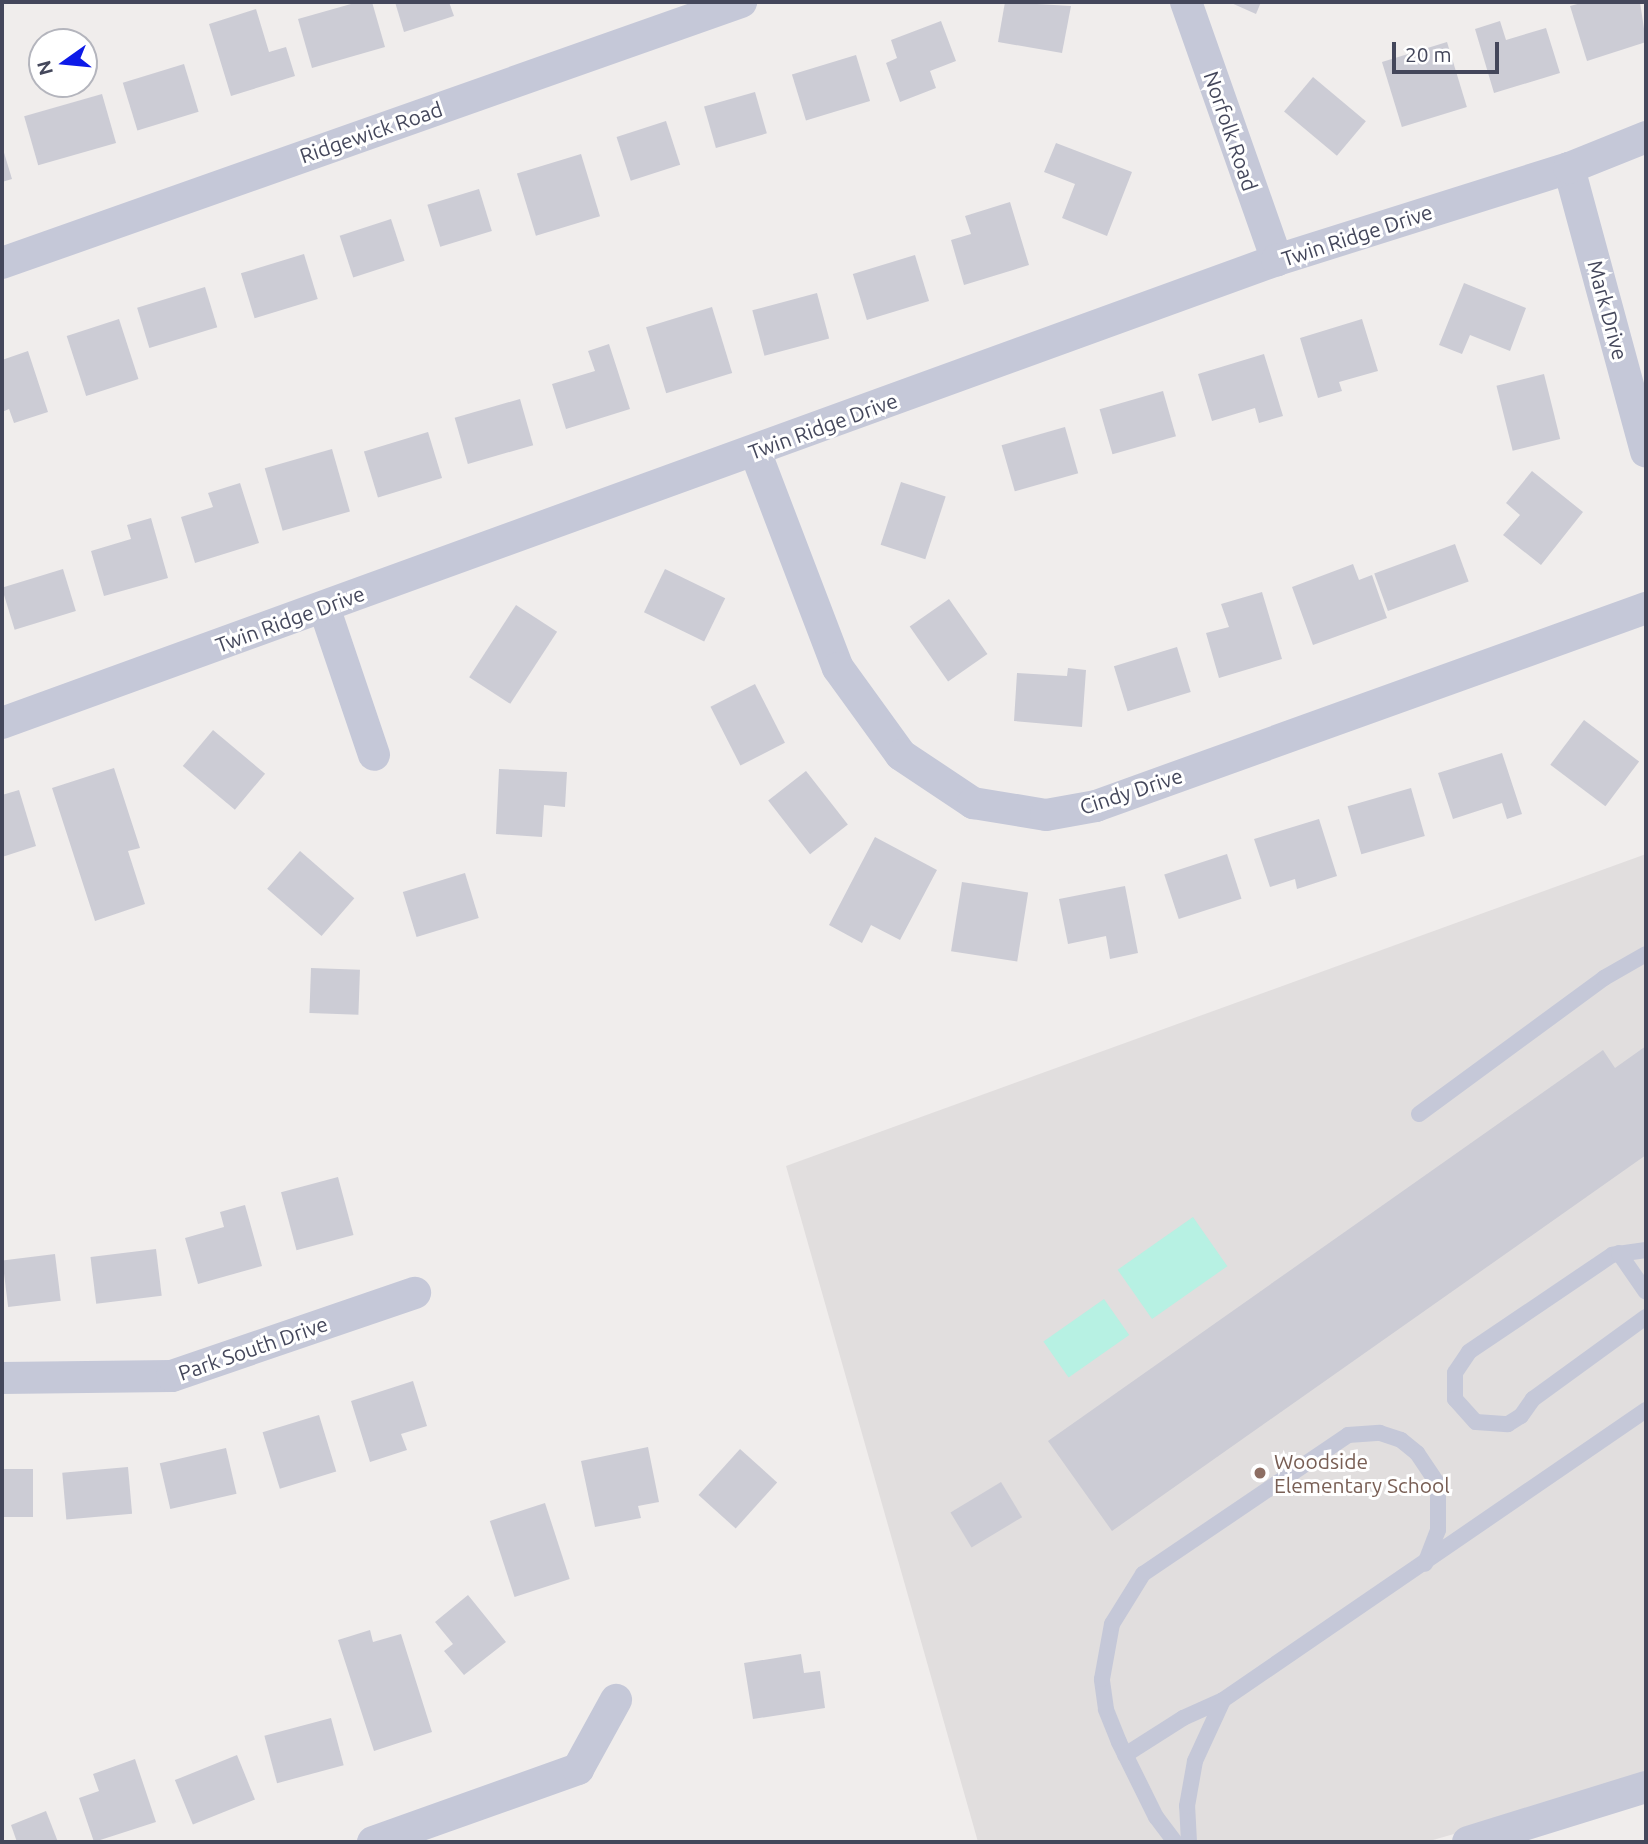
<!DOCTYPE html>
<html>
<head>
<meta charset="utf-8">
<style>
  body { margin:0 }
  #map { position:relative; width:1648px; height:1844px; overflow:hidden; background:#f0edec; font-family:Ubuntu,sans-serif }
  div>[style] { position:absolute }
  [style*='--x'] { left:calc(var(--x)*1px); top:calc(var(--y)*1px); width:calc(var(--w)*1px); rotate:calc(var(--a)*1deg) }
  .education>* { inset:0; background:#e1dede }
  .green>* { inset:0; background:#b7f1e3; transform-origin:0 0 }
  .building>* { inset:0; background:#ccccd5; transform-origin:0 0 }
  .service>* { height:16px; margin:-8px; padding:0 8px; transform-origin:8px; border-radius:8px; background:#c5c8d8 }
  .minor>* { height:32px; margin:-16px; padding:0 16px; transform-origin:16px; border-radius:16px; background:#c5c8d8 }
  .dots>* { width:19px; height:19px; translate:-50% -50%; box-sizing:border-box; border:4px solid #fff; border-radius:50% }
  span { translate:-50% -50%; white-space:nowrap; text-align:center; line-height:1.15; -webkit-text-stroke:6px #fff; paint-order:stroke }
  .street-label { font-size:21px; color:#44475b }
  .education-label { font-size:21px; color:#785e54 }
  .left { translate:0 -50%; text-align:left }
  .frame { position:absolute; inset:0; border:4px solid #44475b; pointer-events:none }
  .north { position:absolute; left:28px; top:28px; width:70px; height:70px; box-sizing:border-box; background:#fff; border:2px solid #b4b5bd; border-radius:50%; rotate:255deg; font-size:19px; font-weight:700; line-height:28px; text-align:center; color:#44475b }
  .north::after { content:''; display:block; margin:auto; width:24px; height:32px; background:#0d1ae8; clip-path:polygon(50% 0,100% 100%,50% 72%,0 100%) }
  .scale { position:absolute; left:1392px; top:42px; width:107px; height:32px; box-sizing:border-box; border:4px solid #44475b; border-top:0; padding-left:9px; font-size:21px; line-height:24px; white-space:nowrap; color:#44475b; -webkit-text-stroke:5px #fff; paint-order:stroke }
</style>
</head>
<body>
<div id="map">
  <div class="education">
    <div style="clip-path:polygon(1646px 854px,1646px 1779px,1426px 1842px,978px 1842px,786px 1166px)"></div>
  </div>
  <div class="green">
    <div style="left:1193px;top:1217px;width:60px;height:92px;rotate:55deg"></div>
    <div style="left:1104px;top:1299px;width:44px;height:74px;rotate:55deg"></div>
  </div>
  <div class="building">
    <div style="clip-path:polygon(358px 2px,372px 2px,385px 47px,312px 68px,298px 19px)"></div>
    <div style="clip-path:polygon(395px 2px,449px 2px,454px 16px,404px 32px)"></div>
    <div style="clip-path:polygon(1005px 2px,1071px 6px,1062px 53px,998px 42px)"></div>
    <div style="clip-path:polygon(1229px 2px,1261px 2px,1256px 14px)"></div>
    <div style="clip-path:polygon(1585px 2px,1640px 2px,1646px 42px,1587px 61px,1570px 6px)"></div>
    <div style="clip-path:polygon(256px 9px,269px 52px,286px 47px,295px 76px,231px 96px,209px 24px)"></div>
    <div style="clip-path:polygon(941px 21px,956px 61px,930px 71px,936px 88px,900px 102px,886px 63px,897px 58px,891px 40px)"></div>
    <div style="clip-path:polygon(1500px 21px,1506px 40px,1546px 28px,1560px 73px,1494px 93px,1475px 29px)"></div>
    <div style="left:1447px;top:42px;width:68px;height:68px;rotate:73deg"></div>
    <div style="left:856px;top:55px;width:48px;height:67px;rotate:73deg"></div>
    <div style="left:184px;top:64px;width:50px;height:64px;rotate:73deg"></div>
    <div style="left:1313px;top:77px;width:69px;height:45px;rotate:40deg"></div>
    <div style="left:755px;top:92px;width:43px;height:53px;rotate:74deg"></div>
    <div style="left:102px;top:94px;width:51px;height:81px;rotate:74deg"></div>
    <div style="left:666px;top:121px;width:46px;height:52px;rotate:72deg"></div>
    <div style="clip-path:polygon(1056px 143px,1132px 172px,1107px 236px,1062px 218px,1075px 184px,1044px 172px)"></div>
    <div style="clip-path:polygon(2px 146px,12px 179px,2px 182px)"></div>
    <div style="left:581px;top:154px;width:65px;height:67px;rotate:73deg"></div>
    <div style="left:479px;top:189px;width:44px;height:54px;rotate:73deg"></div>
    <div style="clip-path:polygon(1010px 202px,1029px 265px,964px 285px,951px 240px,971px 234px,965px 216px)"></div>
    <div style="left:391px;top:219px;width:44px;height:54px;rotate:72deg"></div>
    <div style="left:304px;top:254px;width:47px;height:66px;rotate:73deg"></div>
    <div style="left:915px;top:255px;width:48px;height:65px;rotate:73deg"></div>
    <div style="clip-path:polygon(1464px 283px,1526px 308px,1510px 351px,1470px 335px,1462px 354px,1439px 345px)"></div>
    <div style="left:205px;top:287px;width:42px;height:71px;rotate:73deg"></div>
    <div style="left:817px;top:293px;width:47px;height:67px;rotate:75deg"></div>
    <div style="left:712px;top:307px;width:69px;height:69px;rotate:73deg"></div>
    <div style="left:119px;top:319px;width:63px;height:55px;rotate:72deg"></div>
    <div style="clip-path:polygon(1362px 319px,1378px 371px,1339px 382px,1342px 391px,1318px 398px,1300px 338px)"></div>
    <div style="clip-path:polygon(609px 344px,630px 409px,566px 429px,552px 384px,595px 371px,588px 351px)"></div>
    <div style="clip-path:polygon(28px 351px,48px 412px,14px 423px,9px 409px,2px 412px,2px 360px)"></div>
    <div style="clip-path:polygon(1264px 354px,1283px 416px,1259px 423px,1255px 408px,1212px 421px,1198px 374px)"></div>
    <div style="left:1544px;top:374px;width:67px;height:49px;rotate:76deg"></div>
    <div style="left:1163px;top:391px;width:47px;height:66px;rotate:74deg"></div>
    <div style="left:520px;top:399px;width:48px;height:68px;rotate:74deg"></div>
    <div style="left:1065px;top:427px;width:48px;height:66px;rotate:74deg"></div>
    <div style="left:428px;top:432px;width:48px;height:67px;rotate:73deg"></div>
    <div style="left:332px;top:449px;width:65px;height:70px;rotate:74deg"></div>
    <div style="clip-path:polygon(1532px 471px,1583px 512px,1541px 565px,1503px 535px,1520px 515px,1506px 503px)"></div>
    <div style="left:901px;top:482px;width:47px;height:66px;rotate:18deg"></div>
    <div style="clip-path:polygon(240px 483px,259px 543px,195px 563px,181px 517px,213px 507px,208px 493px)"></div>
    <div style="clip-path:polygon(151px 518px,168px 578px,104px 596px,91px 551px,131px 539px,127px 525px)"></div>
    <div style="left:1455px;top:544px;width:40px;height:86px;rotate:70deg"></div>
    <div style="clip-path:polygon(1353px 564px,1359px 580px,1372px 575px,1387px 618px,1313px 645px,1292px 587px)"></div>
    <div style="left:63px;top:569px;width:44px;height:64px;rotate:73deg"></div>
    <div style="left:665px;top:569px;width:67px;height:48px;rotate:26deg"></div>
    <div style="clip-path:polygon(1262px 592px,1282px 659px,1219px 678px,1206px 633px,1229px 627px,1221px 604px)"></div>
    <div style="left:949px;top:599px;width:67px;height:48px;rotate:55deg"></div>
    <div style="left:516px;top:605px;width:49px;height:86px;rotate:33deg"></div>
    <div style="left:1177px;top:647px;width:47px;height:66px;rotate:73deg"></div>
    <div style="clip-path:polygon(1068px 668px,1086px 670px,1082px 727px,1014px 721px,1017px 673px,1067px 676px)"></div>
    <div style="left:755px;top:684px;width:66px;height:50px;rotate:63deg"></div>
    <div style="left:1584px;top:720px;width:69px;height:56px;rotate:37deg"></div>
    <div style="left:213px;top:730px;width:68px;height:47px;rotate:40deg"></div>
    <div style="clip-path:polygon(1502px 753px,1522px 814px,1507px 819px,1502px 803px,1453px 819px,1438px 773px)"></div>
    <div style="clip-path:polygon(114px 768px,140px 848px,128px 851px,145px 904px,95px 921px,52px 788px)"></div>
    <div style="clip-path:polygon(499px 769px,567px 772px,565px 807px,544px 805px,542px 837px,496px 834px)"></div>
    <div style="left:806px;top:771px;width:68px;height:48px;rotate:52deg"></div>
    <div style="left:1411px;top:788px;width:50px;height:66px;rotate:74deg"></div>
    <div style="clip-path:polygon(19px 790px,36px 846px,2px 857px,2px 795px)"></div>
    <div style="clip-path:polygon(1319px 819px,1337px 876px,1297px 889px,1295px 879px,1270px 887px,1254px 839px)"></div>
    <div style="clip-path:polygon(875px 837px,937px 870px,900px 940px,871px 925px,862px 943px,829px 925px)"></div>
    <div style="left:300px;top:851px;width:72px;height:50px;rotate:41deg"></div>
    <div style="left:1227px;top:854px;width:47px;height:66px;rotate:72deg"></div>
    <div style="left:465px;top:873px;width:47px;height:65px;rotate:73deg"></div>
    <div style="left:962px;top:882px;width:67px;height:70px;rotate:9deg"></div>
    <div style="clip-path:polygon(1125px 886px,1138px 953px,1110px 959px,1106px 936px,1068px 944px,1059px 899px)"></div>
    <div style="left:311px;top:968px;width:49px;height:45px;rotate:2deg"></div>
    <div style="clip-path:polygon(1646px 1046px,1646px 1155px,1112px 1531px,1048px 1441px,1603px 1050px,1615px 1068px)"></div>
    <div style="left:338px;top:1177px;width:60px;height:59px;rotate:75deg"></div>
    <div style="clip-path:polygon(245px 1205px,262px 1266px,198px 1284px,185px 1238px,224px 1227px,220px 1212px)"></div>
    <div style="left:156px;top:1249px;width:47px;height:66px;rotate:83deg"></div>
    <div style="left:55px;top:1254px;width:47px;height:53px;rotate:83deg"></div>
    <div style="clip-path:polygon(413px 1381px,427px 1426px,401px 1434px,407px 1450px,370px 1462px,351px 1401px)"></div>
    <div style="left:319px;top:1415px;width:59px;height:59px;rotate:73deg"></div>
    <div style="clip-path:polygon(648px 1447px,659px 1502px,638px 1506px,641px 1518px,595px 1527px,581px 1461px)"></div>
    <div style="left:226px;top:1448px;width:47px;height:68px;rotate:77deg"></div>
    <div style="left:740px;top:1449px;width:50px;height:62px;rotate:42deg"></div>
    <div style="left:128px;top:1467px;width:47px;height:66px;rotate:85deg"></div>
    <div style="left:2px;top:1469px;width:31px;height:48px"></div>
    <div style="left:1001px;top:1482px;width:41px;height:59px;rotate:59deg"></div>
    <div style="left:545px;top:1503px;width:80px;height:58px;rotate:72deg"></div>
    <div style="clip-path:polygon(468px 1595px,506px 1642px,464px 1675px,444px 1651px,453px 1644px,435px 1622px)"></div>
    <div style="clip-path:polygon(370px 1630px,373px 1642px,401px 1634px,432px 1732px,374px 1751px,338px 1640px)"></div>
    <div style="clip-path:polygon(801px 1654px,804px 1673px,820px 1671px,825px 1708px,753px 1719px,744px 1663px)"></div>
    <div style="left:331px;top:1718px;width:49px;height:69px;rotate:75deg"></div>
    <div style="left:237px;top:1755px;width:48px;height:67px;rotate:68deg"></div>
    <div style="clip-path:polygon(135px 1759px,156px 1822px,94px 1842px,79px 1798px,99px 1791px,93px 1774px)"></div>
    <div style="clip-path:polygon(46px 1811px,58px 1842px,17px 1842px,11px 1825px)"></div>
  </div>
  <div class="service">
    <div style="--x:1419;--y:1114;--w:230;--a:-36.3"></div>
    <div style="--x:1604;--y:978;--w:48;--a:-29.7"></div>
    <div style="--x:1646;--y:1250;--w:34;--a:172"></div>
    <div style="--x:1612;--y:1255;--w:173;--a:145.9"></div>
    <div style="--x:1469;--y:1352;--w:25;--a:124"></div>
    <div style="--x:1455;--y:1373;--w:26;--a:90"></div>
    <div style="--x:1455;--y:1399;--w:31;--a:48"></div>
    <div style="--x:1476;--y:1422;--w:32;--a:4"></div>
    <div style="--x:1508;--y:1424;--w:15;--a:-32"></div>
    <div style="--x:1521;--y:1416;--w:21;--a:-55"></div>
    <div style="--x:1533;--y:1399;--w:140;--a:-36"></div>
    <div style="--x:1619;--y:1253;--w:47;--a:55.3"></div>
    <div style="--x:1125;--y:1755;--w:69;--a:-32.5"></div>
    <div style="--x:1183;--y:1718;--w:44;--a:-24.2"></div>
    <div style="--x:1223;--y:1700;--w:513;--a:-34.43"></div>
    <div style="--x:1175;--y:1842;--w:31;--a:-127"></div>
    <div style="--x:1156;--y:1817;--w:84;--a:-116.3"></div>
    <div style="--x:1119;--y:1742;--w:35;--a:-112"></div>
    <div style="--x:1106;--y:1709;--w:30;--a:-98"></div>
    <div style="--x:1102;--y:1679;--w:56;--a:-79.7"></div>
    <div style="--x:1112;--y:1624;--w:59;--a:-58.2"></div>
    <div style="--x:1143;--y:1574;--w:248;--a:-34.1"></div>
    <div style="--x:1348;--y:1435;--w:32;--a:-4"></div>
    <div style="--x:1380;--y:1433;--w:22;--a:18"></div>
    <div style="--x:1401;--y:1440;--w:21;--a:39"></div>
    <div style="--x:1417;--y:1453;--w:37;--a:56"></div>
    <div style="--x:1438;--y:1484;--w:46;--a:90"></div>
    <div style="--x:1438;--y:1530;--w:36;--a:111"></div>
    <div style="--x:1189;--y:1842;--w:36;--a:-93"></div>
    <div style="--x:1187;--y:1806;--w:46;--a:-79.9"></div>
    <div style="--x:1195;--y:1761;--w:67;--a:-65.3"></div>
  </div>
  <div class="minor">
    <div style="--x:1186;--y:2;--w:274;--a:70.6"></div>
    <div style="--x:1569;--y:168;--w:294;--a:74.8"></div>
    <div style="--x:2;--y:263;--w:784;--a:-19.45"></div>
    <div style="--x:755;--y:451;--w:232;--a:69.1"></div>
    <div style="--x:838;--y:668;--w:107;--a:54.1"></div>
    <div style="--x:901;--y:755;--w:87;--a:33.7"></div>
    <div style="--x:973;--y:803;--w:74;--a:9.3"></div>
    <div style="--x:1046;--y:815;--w:51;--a:-10.2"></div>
    <div style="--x:1096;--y:806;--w:585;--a:-19.8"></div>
    <div style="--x:324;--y:607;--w:156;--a:71.3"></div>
    <div style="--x:2;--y:723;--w:1356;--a:-19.96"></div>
    <div style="--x:1277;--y:260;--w:306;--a:-17.5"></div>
    <div style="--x:1569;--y:168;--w:83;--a:-21.9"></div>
    <div style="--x:2;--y:1378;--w:170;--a:-0.7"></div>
    <div style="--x:172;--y:1376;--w:257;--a:-18.9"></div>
    <div style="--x:373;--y:1842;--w:218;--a:-19.6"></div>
    <div style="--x:578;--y:1769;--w:79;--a:-61.2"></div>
    <div style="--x:1468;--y:1842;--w:186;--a:-17.2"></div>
  </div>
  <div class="dots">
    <div style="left:1260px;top:1473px;background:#8d6e63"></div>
  </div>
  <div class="street-label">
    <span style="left:1231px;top:131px;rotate:71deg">Norfolk Road</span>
    <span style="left:371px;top:132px;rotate:-19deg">Ridgewick Road</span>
    <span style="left:1357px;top:235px;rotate:-18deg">Twin Ridge Drive</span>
    <span style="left:1608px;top:310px;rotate:75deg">Mark Drive</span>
    <span style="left:823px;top:426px;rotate:-20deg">Twin Ridge Drive</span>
    <span style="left:290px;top:619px;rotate:-20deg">Twin Ridge Drive</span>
    <span style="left:1131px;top:791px;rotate:-18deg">Cindy Drive</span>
    <span style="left:253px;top:1348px;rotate:-19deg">Park South Drive</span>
  </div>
  <div class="education-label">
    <span class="left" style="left:1274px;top:1473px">Woodside<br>Elementary School</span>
  </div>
  <div class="frame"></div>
  <div class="north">N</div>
  <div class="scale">20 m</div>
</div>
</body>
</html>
